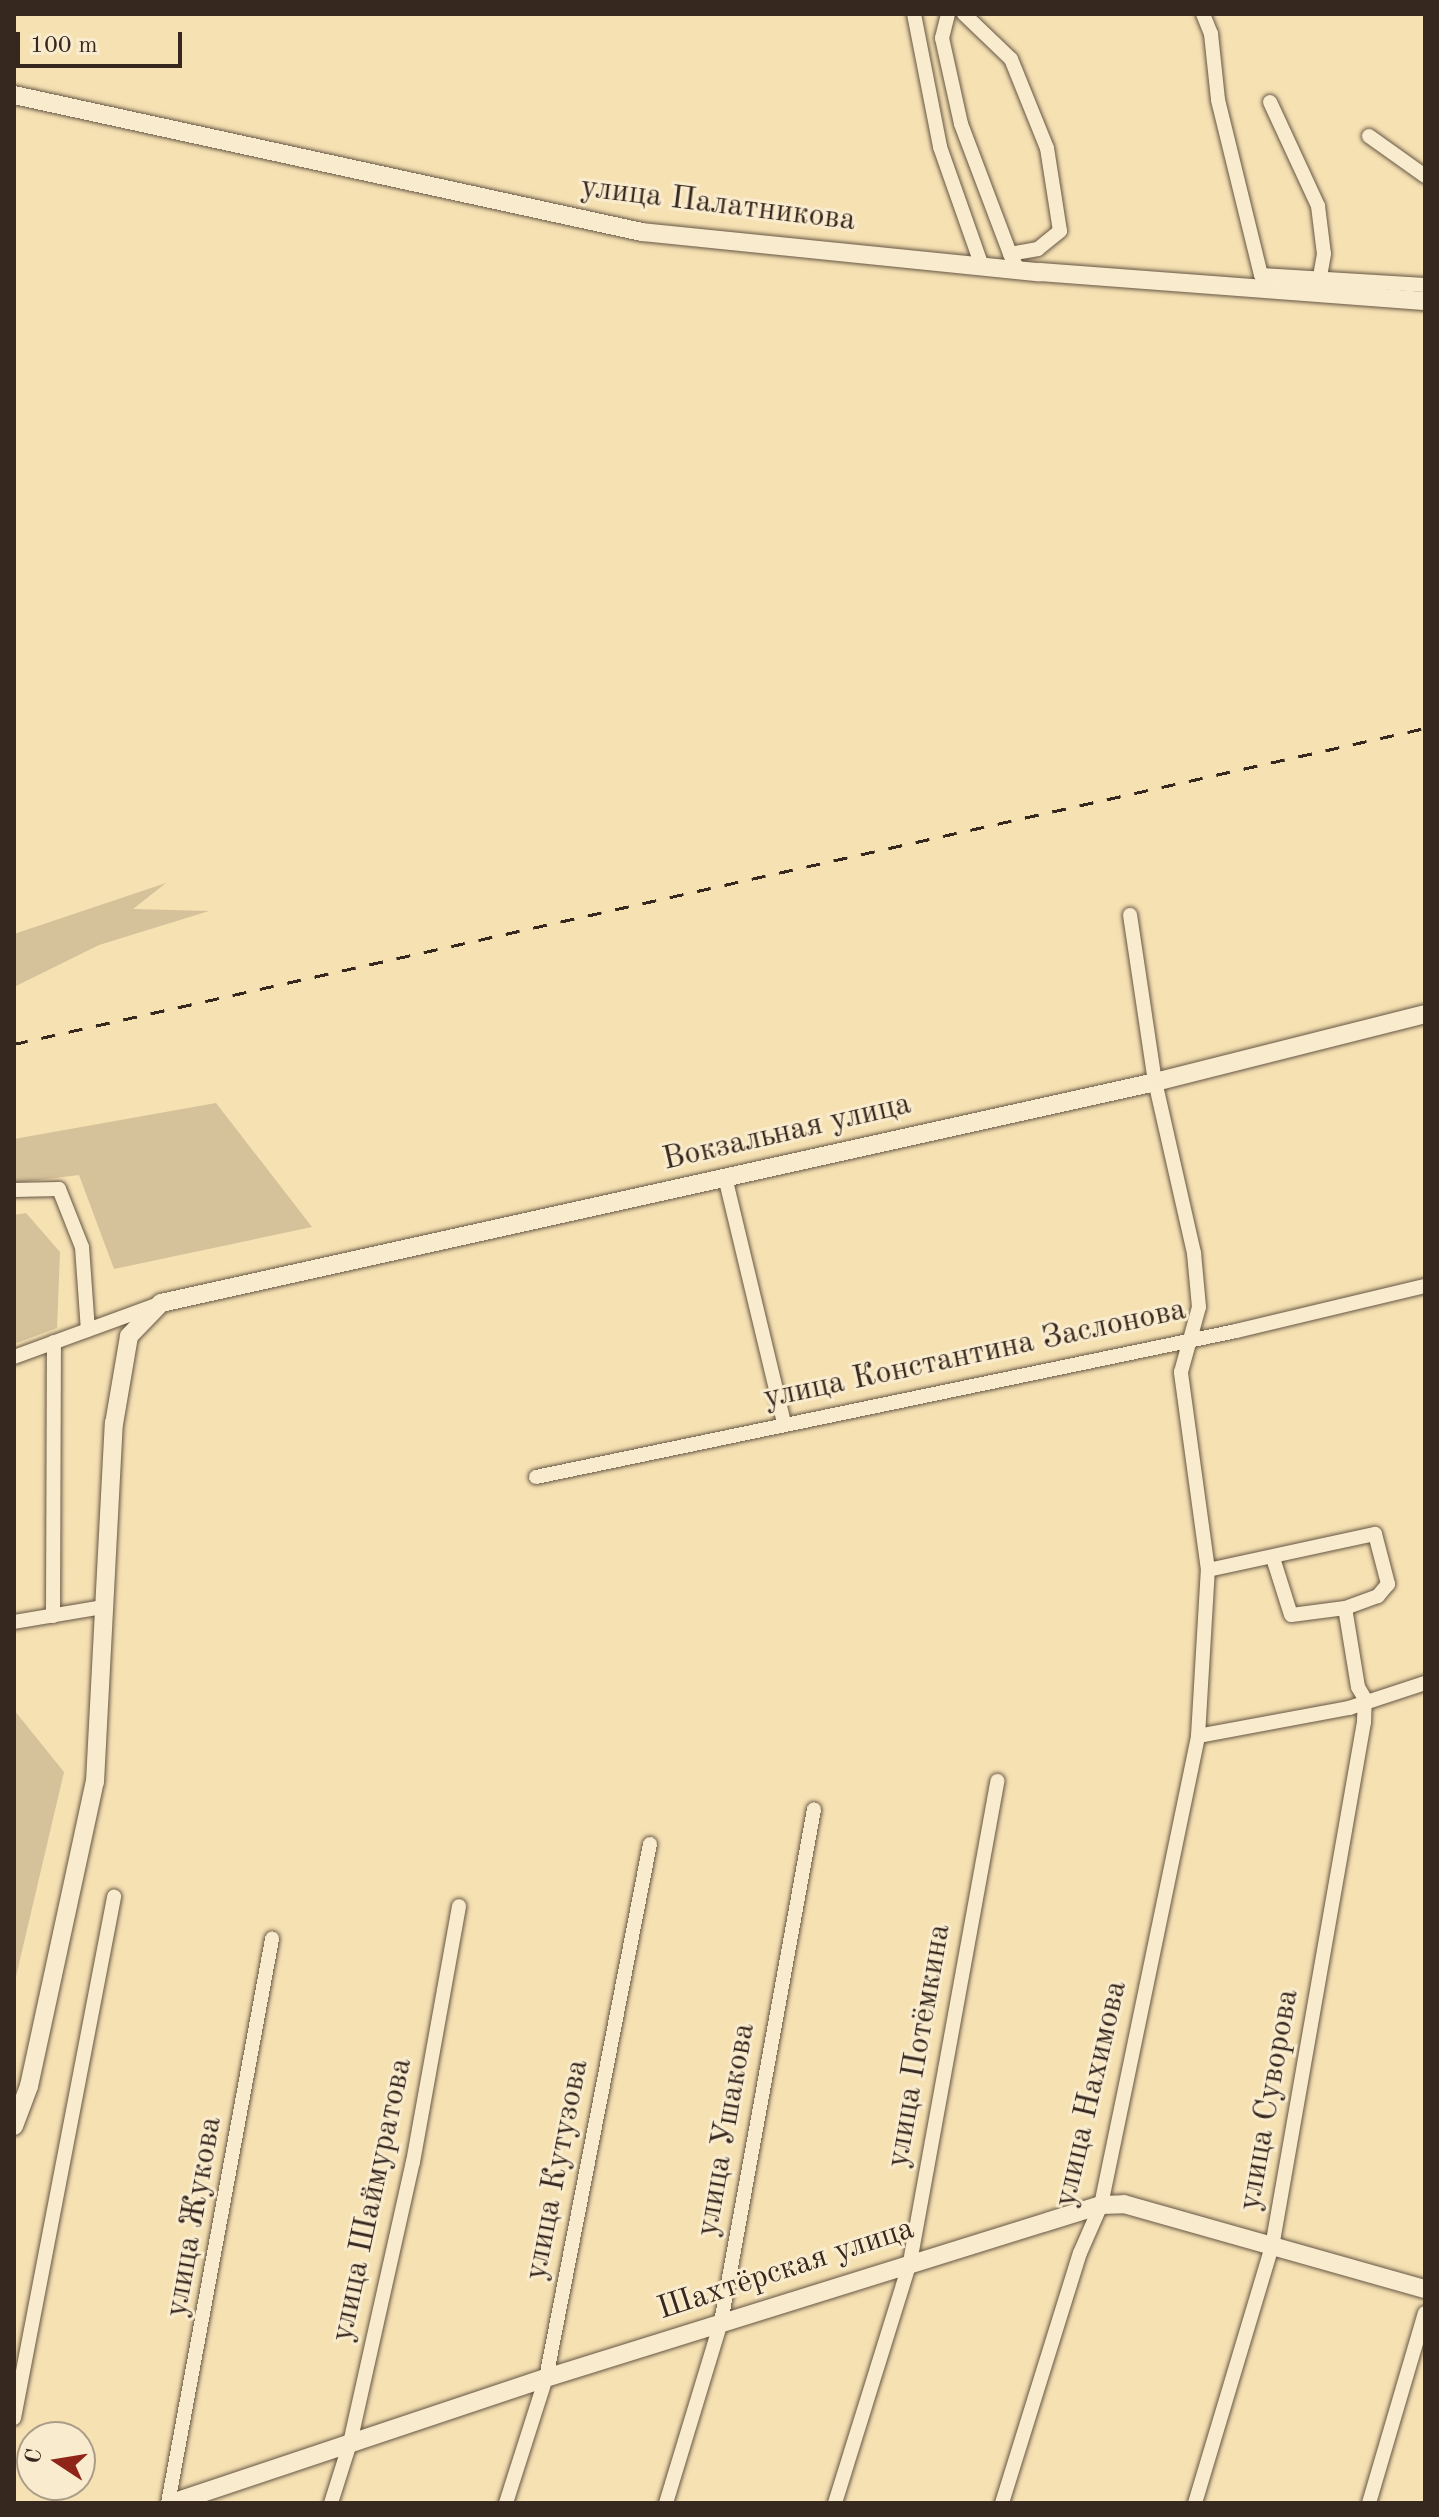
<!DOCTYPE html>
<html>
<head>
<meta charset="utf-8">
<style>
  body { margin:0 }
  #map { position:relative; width:1439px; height:2517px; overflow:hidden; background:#f6e1b3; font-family:"Old Standard TT",serif }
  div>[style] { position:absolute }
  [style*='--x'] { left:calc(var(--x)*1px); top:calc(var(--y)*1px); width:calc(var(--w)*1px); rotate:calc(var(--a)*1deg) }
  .green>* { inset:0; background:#d5c19a }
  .roads { filter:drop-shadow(0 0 2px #665644) drop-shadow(0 0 2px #665644) }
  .street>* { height:14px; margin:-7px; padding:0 7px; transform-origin:7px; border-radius:7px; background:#f9ecce }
  .secondary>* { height:18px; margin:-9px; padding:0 9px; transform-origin:9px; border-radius:9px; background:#f9ecce }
  .rail>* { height:3px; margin-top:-1.5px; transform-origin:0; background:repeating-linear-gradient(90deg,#36271f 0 14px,transparent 0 28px) }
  span { translate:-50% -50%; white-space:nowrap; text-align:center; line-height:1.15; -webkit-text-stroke:6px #f9ecce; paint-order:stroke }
  .street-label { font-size:32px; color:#36271f }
  .frame { position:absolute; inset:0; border:16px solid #36271f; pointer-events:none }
  .north { position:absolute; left:16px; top:2421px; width:80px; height:80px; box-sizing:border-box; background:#f9ecce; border:2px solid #ab9d88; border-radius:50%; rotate:282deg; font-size:22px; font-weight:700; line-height:32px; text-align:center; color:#36271f }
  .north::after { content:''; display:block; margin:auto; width:28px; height:36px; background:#8f2418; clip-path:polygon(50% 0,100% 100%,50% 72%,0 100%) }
  .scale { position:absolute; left:16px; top:32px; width:166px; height:36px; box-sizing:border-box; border:4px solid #36271f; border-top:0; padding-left:10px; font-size:24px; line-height:28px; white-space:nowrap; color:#36271f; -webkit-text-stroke:6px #f9ecce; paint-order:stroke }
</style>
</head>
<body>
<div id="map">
  <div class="green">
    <div style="clip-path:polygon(166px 883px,133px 909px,209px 911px,99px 945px,14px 987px,14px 934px)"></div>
    <div style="clip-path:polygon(216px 1103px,312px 1227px,114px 1269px,79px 1175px,14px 1183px,14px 1139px)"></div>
    <div style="clip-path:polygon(26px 1213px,60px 1252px,57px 1328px,14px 1344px,14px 1215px)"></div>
    <div style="clip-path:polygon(14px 1710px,64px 1772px,14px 1985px)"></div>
  </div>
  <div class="roads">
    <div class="street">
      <div style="--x:914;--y:14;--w:136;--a:78.9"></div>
      <div style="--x:940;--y:147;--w:126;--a:70.6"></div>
      <div style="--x:948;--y:14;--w:25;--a:104"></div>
      <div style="--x:942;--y:38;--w:88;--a:77.5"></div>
      <div style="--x:961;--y:124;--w:139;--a:69.3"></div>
      <div style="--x:964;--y:14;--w:65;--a:43.8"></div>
      <div style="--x:1011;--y:59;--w:96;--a:68"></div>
      <div style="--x:1047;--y:148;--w:84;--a:81.1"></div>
      <div style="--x:1060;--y:231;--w:28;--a:141"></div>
      <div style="--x:1038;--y:249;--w:28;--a:170"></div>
      <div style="--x:1010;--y:254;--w:18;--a:63"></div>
      <div style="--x:1203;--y:14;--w:22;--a:68"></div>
      <div style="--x:1211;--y:34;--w:66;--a:83.9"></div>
      <div style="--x:1218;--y:100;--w:180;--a:76.2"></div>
      <div style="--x:1261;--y:275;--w:164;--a:3.5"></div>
      <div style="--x:1270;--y:102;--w:115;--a:65.2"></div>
      <div style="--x:1318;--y:206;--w:48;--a:82.9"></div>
      <div style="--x:1324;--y:254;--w:27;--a:100"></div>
      <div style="--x:1369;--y:136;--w:69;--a:35.5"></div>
      <div style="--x:725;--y:1177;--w:252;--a:76.5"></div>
      <div style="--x:14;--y:1190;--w:45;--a:-1.3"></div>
      <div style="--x:59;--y:1189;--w:62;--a:68.4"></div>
      <div style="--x:82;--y:1247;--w:83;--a:85.9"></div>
      <div style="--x:14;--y:1357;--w:151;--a:-20.1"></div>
      <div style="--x:536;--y:1477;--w:715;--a:-11.78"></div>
      <div style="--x:1236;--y:1331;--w:194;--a:-13.4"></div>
      <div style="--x:1208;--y:1570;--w:171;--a:-12.2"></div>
      <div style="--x:1375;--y:1534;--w:52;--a:75.4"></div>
      <div style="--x:1388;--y:1584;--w:16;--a:130"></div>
      <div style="--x:1378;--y:1596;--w:35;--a:160"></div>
      <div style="--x:1345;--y:1608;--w:54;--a:172.6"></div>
      <div style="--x:1291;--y:1615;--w:60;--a:-107.5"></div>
      <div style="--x:53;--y:1616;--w:274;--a:-89.8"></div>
      <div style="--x:14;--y:1622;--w:90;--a:-9.6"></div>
      <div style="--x:1198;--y:1736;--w:154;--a:-10.5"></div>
      <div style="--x:1349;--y:1708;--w:80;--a:-18.2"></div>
      <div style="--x:14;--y:2418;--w:531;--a:-79.13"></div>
      <div style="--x:168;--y:2503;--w:574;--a:-79.55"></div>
      <div style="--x:331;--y:2503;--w:63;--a:-72.4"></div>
      <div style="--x:350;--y:2443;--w:288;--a:-77.4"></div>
      <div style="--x:413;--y:2162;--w:260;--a:-79.8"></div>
      <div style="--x:506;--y:2503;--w:131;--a:-72.3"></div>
      <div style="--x:546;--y:2378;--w:544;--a:-78.98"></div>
      <div style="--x:666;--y:2503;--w:189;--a:-73.1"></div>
      <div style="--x:721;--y:2322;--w:521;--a:-79.72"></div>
      <div style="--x:835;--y:2503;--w:252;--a:-72.7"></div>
      <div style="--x:910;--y:2262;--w:489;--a:-79.7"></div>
      <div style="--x:1002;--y:2503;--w:262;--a:-72.7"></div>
      <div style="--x:1080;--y:2253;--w:52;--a:-66.4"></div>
      <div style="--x:1101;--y:2205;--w:479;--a:-78.3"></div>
      <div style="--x:1198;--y:1736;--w:166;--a:-86.6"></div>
      <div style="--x:1208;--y:1570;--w:200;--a:-97.8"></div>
      <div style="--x:1181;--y:1372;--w:67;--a:-74.5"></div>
      <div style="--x:1199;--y:1307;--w:54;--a:-95.3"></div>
      <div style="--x:1194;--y:1253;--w:175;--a:-102.8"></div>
      <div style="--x:1155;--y:1082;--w:169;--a:-98.5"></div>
      <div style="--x:1195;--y:2503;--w:267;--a:-73.3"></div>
      <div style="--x:1272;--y:2247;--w:533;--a:-80.06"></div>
      <div style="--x:1364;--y:1722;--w:23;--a:-88"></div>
      <div style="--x:1365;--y:1699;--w:14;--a:-120"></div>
      <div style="--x:1358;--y:1687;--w:80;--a:-99.3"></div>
      <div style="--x:1369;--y:2503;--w:198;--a:-73.6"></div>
    </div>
    <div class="secondary">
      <div style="--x:14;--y:95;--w:643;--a:12.31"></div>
      <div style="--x:642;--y:232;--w:399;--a:5.8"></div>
      <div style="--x:1039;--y:272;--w:387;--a:4.3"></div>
      <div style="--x:14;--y:2126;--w:43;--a:-69.4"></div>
      <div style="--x:29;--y:2086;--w:311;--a:-77.8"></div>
      <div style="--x:95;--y:1782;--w:359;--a:-87"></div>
      <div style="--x:114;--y:1424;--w:89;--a:-80.3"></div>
      <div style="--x:129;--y:1336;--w:46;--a:-45.9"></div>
      <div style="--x:161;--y:1303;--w:1018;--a:-12.53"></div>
      <div style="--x:1155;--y:1082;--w:278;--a:-14.1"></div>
      <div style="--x:172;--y:2503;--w:394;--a:-18.5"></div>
      <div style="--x:546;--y:2378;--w:581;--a:-17.31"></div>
      <div style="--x:1101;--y:2205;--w:23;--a:-2"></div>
      <div style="--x:1124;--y:2204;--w:313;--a:15.8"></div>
    </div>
  </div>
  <div class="rail">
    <div style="--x:14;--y:1044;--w:1446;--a:-12.62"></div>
  </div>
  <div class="street-label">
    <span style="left:718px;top:205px;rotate:7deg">улица Палатникова</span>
    <span style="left:787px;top:1133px;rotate:-13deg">Вокзальная улица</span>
    <span style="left:975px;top:1355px;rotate:-12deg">улица Константина Заслонова</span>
    <span style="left:920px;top:2046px;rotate:-80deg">улица Потёмкина</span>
    <span style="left:1092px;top:2094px;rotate:-77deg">улица Нахимова</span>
    <span style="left:1270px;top:2100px;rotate:-80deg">улица Суворова</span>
    <span style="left:727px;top:2130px;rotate:-80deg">улица Ушакова</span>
    <span style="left:558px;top:2170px;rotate:-79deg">улица Кутузова</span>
    <span style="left:373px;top:2200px;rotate:-78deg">улица Шаймуратова</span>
    <span style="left:195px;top:2217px;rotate:-80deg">улица Жукова</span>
    <span style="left:786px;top:2270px;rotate:-18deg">Шахтёрская улица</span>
  </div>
  <div class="frame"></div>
  <div class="north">С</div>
  <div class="scale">100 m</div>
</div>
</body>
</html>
